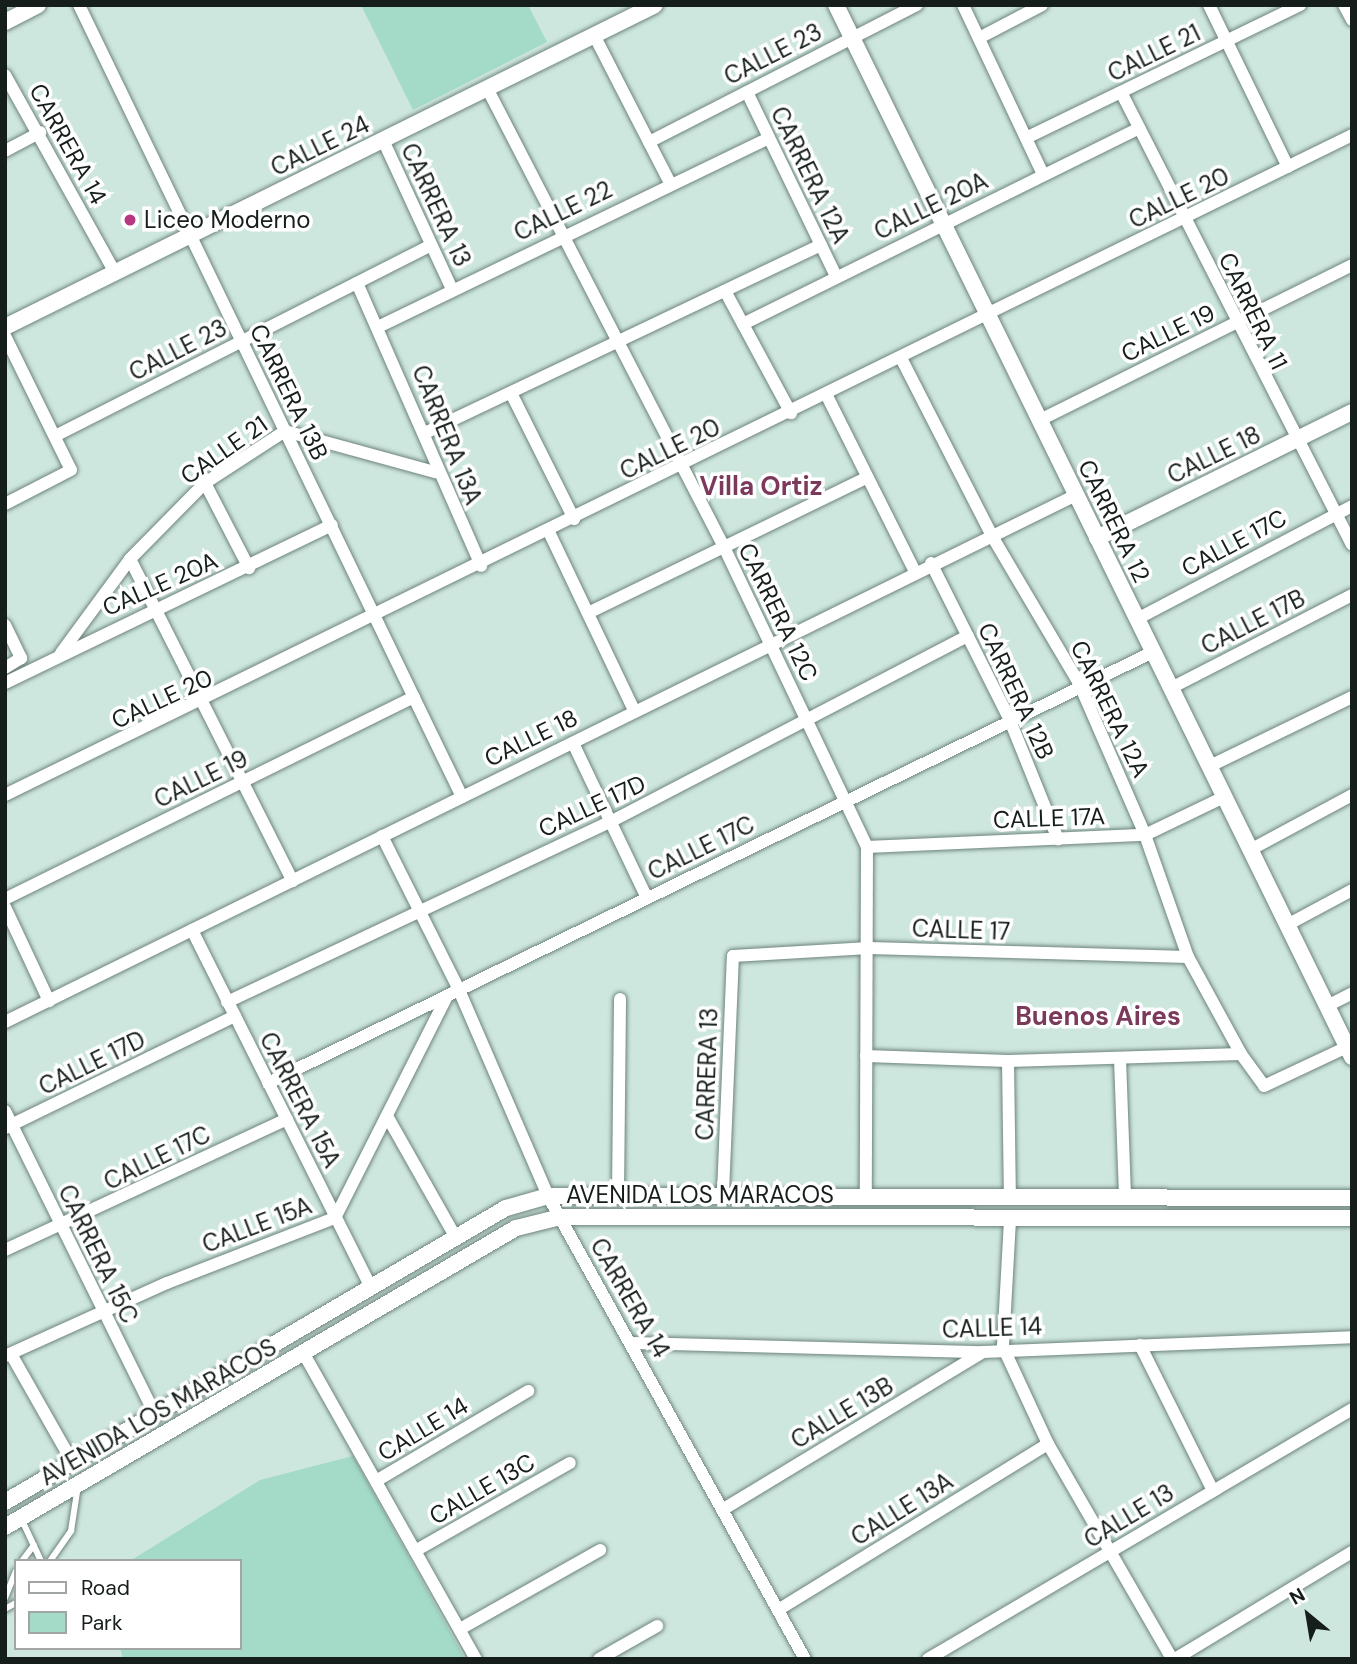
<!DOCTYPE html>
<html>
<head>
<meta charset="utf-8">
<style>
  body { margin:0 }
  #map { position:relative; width:1357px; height:1664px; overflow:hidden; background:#cee7de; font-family:"DM Sans",sans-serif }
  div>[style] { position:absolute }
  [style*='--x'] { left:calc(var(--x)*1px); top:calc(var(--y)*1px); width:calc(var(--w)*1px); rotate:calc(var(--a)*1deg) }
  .green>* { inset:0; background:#a4dac8 }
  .roads { filter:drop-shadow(0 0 2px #6e847c) drop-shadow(0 0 2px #6e847c) }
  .service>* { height:6px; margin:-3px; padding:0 3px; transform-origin:3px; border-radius:3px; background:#fff }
  .minor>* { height:12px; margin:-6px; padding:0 6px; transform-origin:6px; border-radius:6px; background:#fff }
  .tertiary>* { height:16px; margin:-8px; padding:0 8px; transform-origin:8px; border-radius:8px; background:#fff }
  .dots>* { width:19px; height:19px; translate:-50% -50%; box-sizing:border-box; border:4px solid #fff; border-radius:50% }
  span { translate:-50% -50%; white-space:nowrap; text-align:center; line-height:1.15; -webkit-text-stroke:7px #fff; paint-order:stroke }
  .street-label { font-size:24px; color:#151e1b }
  .poi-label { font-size:24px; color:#151e1b }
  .left { translate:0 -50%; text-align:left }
  .neighbourhood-label { font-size:26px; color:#7b3a5c; font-weight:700 }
  .frame { position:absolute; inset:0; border:7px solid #151e1b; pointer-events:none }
  .legend { position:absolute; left:14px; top:1559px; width:228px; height:91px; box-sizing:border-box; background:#fff; border:2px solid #a1a5a4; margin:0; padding:9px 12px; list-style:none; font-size:21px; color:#151e1b }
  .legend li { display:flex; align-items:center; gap:14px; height:35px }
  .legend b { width:35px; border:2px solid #a1a5a4 }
  .north { position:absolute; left:1273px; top:1580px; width:70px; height:70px; -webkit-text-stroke:5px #fff; paint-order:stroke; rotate:330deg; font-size:19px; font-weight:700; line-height:28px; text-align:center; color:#151e1b }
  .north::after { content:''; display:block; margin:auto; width:24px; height:32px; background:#151e1b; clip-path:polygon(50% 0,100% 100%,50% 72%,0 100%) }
</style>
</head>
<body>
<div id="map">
  <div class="green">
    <div style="clip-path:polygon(361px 5px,528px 5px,547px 42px,413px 110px)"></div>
    <div style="clip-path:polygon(353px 1456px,465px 1659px,123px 1659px,120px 1648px,240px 1648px,240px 1561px,130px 1561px,260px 1480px)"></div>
  </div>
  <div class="roads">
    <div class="service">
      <div style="--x:21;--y:1518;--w:47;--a:65.1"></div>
      <div style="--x:22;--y:1561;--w:20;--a:-53"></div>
      <div style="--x:50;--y:1561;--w:37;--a:-55"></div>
      <div style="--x:71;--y:1531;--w:46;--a:-81.2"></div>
      <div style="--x:5;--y:1598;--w:29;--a:-68"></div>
      <div style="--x:5;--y:1609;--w:13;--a:-29"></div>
    </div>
    <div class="minor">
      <div style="--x:79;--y:5;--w:880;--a:64.19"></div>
      <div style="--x:963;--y:5;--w:187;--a:64.7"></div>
      <div style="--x:1209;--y:5;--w:180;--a:64"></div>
      <div style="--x:1344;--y:5;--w:17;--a:62"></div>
      <div style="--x:594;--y:35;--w:166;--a:62.8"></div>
      <div style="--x:979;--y:38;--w:71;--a:-27.6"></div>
      <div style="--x:5;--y:75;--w:224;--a:60.9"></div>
      <div style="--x:487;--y:88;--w:517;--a:62.69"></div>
      <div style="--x:724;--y:547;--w:332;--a:64.5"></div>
      <div style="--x:867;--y:847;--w:347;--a:90.2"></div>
      <div style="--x:747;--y:92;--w:204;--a:64.2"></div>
      <div style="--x:1121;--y:92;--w:508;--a:62.98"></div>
      <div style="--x:1026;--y:138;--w:305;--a:-25.9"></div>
      <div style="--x:383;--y:140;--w:162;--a:65.2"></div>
      <div style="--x:649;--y:142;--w:301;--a:-27.1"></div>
      <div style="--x:5;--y:151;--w:40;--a:-28"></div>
      <div style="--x:357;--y:283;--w:309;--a:66.3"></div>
      <div style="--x:725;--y:291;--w:139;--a:61.6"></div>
      <div style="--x:743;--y:324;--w:442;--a:-26.3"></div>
      <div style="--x:378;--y:327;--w:434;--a:-25.8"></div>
      <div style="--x:5;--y:336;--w:149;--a:63.8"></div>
      <div style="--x:71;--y:470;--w:74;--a:152.7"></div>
      <div style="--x:901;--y:358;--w:200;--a:62.9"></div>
      <div style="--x:992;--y:536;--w:171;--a:59.4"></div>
      <div style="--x:1079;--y:683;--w:166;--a:66.5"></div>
      <div style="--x:1145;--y:835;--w:129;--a:70.6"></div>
      <div style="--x:1188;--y:957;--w:111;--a:61.3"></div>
      <div style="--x:1241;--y:1054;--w:39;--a:54"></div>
      <div style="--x:1264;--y:1086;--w:92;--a:-25.2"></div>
      <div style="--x:511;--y:393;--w:141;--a:63.4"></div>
      <div style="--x:826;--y:394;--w:197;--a:63.4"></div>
      <div style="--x:1040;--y:420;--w:348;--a:-26.4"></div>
      <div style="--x:427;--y:432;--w:436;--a:-25.4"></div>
      <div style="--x:57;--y:435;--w:419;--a:-26.9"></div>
      <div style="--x:205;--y:483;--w:96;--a:62.6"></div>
      <div style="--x:549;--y:532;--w:199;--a:64.5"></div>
      <div style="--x:130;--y:559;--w:361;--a:63.2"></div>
      <div style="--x:931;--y:563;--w:174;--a:63.3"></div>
      <div style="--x:1009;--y:718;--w:131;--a:68"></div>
      <div style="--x:588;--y:613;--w:309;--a:-25.9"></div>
      <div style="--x:1137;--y:619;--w:243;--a:-27.7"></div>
      <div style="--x:5;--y:625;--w:37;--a:64"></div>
      <div style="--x:61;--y:653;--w:117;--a:-53.7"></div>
      <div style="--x:130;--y:559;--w:107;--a:-45.4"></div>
      <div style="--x:205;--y:483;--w:95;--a:-33"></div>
      <div style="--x:285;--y:431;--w:156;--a:15.3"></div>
      <div style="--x:5;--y:668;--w:19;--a:-32"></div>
      <div style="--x:5;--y:683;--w:363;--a:-25.8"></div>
      <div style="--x:1173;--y:687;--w:201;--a:-27.2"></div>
      <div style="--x:573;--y:743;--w:172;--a:64.5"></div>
      <div style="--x:1210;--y:766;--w:158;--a:-25.9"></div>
      <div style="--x:5;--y:795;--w:1500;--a:-26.1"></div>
      <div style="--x:382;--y:836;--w:172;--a:63.4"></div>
      <div style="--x:459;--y:990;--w:224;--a:66.6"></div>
      <div style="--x:548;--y:1196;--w:530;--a:60.97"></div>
      <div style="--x:867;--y:847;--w:278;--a:-2.5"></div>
      <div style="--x:1145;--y:835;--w:88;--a:-25.7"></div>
      <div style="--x:1250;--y:850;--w:116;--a:-28.3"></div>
      <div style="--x:5;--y:899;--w:456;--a:-26.3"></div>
      <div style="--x:5;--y:907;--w:104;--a:64.9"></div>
      <div style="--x:1287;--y:925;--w:74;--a:-28.3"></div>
      <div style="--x:192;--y:930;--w:400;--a:63.4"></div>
      <div style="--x:227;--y:1002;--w:425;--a:-25.2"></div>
      <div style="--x:612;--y:821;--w:401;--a:-27.5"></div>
      <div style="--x:1327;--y:1006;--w:28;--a:-27"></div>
      <div style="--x:5;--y:1022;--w:1194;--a:-26.2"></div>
      <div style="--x:866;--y:1056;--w:142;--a:2"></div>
      <div style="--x:1008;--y:1061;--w:233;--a:-1.7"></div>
      <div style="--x:1120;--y:1059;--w:137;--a:87.9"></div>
      <div style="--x:1008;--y:1061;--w:136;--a:89.2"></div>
      <div style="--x:268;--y:1083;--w:984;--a:-25.97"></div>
      <div style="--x:5;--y:1111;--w:339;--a:63.7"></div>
      <div style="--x:387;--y:1116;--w:140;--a:60.5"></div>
      <div style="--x:5;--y:1128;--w:256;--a:-26"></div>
      <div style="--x:618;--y:1193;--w:194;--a:-89.4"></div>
      <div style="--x:723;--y:1193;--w:237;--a:-87.6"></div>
      <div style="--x:733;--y:956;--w:136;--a:-3.4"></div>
      <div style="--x:869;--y:948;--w:319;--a:1.6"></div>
      <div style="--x:1010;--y:1220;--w:127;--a:93.2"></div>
      <div style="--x:1003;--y:1347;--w:107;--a:65.1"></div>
      <div style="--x:1048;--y:1444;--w:248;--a:60"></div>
      <div style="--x:5;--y:1250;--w:311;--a:-24.9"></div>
      <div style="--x:633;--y:1343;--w:350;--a:1.5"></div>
      <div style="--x:983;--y:1352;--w:369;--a:-2.3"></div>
      <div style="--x:1140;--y:1345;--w:163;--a:63.4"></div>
      <div style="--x:11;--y:1354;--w:125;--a:60.4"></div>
      <div style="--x:304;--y:1354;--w:350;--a:60.6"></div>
      <div style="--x:5;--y:1356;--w:178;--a:-24.3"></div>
      <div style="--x:167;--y:1283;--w:180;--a:-21.2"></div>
      <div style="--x:335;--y:1218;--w:249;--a:-63.2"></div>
      <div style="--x:376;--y:1481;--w:177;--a:-30.6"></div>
      <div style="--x:722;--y:1510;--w:305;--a:-31.2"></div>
      <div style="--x:415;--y:1551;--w:178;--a:-29.6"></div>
      <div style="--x:778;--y:1610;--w:317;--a:-31.6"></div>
      <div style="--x:460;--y:1629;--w:161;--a:-29.4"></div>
      <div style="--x:599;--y:1659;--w:67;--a:-29.6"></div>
      <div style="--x:928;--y:1659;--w:492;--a:-30.5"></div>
      <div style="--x:1175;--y:1659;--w:207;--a:-31.2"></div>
    </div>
    <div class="tertiary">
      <div style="--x:836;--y:5;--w:1172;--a:63.87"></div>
      <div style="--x:5;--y:22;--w:37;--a:-27"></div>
      <div style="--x:5;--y:327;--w:725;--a:-26.35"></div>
      <div style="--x:1097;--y:538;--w:284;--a:-26.3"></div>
      <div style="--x:5;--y:1502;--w:581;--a:-30.41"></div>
      <div style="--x:506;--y:1208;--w:44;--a:-15.9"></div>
      <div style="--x:548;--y:1196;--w:804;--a:0.14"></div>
      <div style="--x:5;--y:1527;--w:592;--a:-30.33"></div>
      <div style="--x:516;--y:1228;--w:45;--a:-14"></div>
      <div style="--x:560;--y:1217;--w:792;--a:0.07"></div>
    </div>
  </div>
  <div class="dots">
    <div style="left:130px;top:220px;background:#b83781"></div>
  </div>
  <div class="street-label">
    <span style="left:1154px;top:53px;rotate:-26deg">CALLE 21</span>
    <span style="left:773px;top:54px;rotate:-27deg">CALLE 23</span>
    <span style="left:68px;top:144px;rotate:61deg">CARRERA 14</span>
    <span style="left:320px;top:146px;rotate:-26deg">CALLE 24</span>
    <span style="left:810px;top:175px;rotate:64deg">CARRERA 12A</span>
    <span style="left:1179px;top:198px;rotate:-26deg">CALLE 20</span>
    <span style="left:436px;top:205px;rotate:65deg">CARRERA 13</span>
    <span style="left:931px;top:206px;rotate:-26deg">CALLE 20A</span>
    <span style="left:563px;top:211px;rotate:-26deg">CALLE 22</span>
    <span style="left:1253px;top:311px;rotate:64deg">CARRERA 11</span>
    <span style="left:1168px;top:333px;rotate:-26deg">CALLE 19</span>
    <span style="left:178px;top:350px;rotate:-27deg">CALLE 23</span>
    <span style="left:289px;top:392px;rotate:64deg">CARRERA 13B</span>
    <span style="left:447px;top:435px;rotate:68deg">CARRERA 13A</span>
    <span style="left:670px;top:449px;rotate:-26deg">CALLE 20</span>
    <span style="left:224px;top:450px;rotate:-35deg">CALLE 21</span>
    <span style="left:1214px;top:455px;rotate:-26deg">CALLE 18</span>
    <span style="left:1114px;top:521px;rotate:64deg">CARRERA 12</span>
    <span style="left:1234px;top:543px;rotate:-28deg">CALLE 17C</span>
    <span style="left:160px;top:584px;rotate:-24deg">CALLE 20A</span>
    <span style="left:778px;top:612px;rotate:64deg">CARRERA 12C</span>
    <span style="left:1253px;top:622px;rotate:-27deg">CALLE 17B</span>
    <span style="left:1016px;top:691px;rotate:65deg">CARRERA 12B</span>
    <span style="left:162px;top:699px;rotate:-25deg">CALLE 20</span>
    <span style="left:1110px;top:709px;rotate:64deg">CARRERA 12A</span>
    <span style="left:531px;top:738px;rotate:-26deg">CALLE 18</span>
    <span style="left:201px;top:779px;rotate:-26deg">CALLE 19</span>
    <span style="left:592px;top:806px;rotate:-25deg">CALLE 17D</span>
    <span style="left:1049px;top:818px;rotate:-2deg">CALLE 17A</span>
    <span style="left:701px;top:848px;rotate:-26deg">CALLE 17C</span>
    <span style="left:961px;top:930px;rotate:2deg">CALLE 17</span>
    <span style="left:92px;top:1063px;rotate:-26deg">CALLE 17D</span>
    <span style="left:707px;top:1074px;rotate:-88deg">CARRERA 13</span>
    <span style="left:300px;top:1100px;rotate:63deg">CARRERA 15A</span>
    <span style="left:157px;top:1158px;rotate:-26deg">CALLE 17C</span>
    <span style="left:700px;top:1195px">AVENIDA LOS MARACOS</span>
    <span style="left:257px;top:1225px;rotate:-21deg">CALLE 15A</span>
    <span style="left:98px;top:1254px;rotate:64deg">CARRERA 15C</span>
    <span style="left:630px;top:1298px;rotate:60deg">CARRERA 14</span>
    <span style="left:992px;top:1328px;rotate:-2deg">CALLE 14</span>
    <span style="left:158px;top:1412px;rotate:-30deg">AVENIDA LOS MARACOS</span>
    <span style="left:842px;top:1413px;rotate:-31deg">CALLE 13B</span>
    <span style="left:423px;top:1429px;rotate:-31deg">CALLE 14</span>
    <span style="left:482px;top:1489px;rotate:-30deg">CALLE 13C</span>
    <span style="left:902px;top:1509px;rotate:-32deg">CALLE 13A</span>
    <span style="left:1129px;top:1516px;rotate:-31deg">CALLE 13</span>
  </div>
  <div class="poi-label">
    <span class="left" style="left:144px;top:220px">Liceo Moderno</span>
  </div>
  <div class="neighbourhood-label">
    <span style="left:761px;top:487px">Villa Ortiz</span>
    <span style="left:1098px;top:1017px">Buenos Aires</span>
  </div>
  <div class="frame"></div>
  <ul class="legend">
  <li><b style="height:9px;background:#fff"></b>Road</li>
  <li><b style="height:19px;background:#a4dac8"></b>Park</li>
  </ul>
  <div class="north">N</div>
</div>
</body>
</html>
